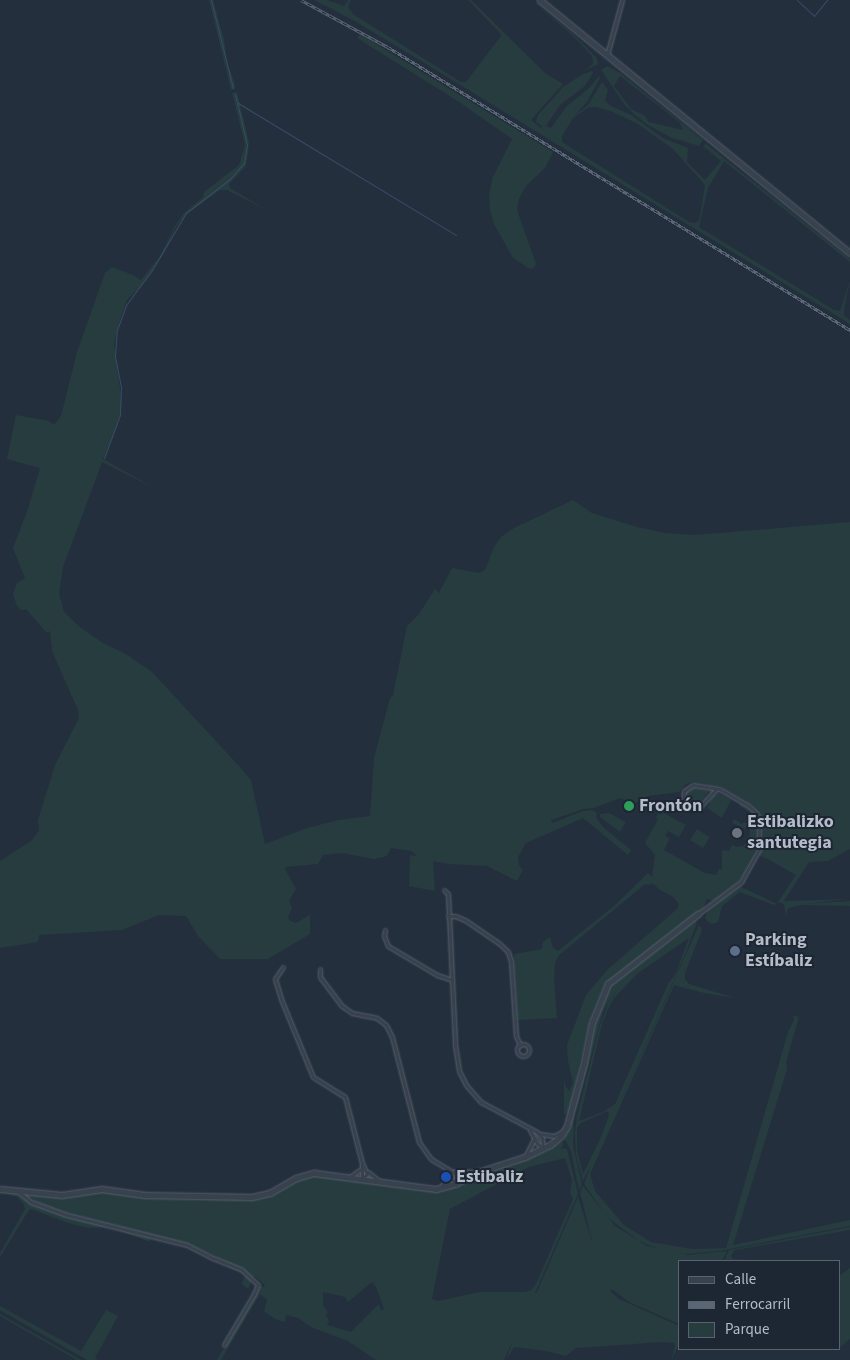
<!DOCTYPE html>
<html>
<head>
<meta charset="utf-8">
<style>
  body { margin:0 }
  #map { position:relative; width:850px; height:1360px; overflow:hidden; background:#242f3e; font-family:"Source Sans 3",sans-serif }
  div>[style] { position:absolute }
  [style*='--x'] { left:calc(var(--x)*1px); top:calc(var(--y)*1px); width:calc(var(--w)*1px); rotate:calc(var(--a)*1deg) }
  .green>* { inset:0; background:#263c3f; transform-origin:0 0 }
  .stream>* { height:1px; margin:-0.5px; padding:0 0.5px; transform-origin:0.5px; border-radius:0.5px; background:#394c67 }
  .roads { filter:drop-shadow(0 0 1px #565f6c) drop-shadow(0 0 1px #565f6c) }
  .minor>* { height:3px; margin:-1.5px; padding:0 1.5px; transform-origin:1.5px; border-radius:1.5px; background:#38414e }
  .minor>.ring { margin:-1.5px; padding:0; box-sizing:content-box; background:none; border:3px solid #38414e; border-radius:50% }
  .tertiary>* { height:4.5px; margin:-2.25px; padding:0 2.25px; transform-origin:2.25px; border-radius:2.25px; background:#38414e }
  .rail>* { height:3px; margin-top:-1.5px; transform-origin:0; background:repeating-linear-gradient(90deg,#1d2633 0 4px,#5a6575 0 8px); box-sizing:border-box; border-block:1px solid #5a6575 }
  .dots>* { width:14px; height:14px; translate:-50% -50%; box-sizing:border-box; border:2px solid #1d2633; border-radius:50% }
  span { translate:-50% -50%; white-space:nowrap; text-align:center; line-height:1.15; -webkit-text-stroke:4px #1d2633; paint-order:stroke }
  .poi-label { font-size:18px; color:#b4bcc9; font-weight:700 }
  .left { translate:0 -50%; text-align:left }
  .legend { position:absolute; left:678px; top:1260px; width:162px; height:90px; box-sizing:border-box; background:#1d2633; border:1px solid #59626f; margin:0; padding:6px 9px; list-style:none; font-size:15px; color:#b4bcc9 }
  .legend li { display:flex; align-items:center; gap:10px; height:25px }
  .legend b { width:25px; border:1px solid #59626f }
</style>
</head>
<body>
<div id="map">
  <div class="green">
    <div style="clip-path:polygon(209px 0,213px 0,224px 39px,227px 62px,235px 84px,235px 88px,231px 90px)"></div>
    <div style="clip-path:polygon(evenodd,314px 0,327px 0,344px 6px,348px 0,351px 0,348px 7px,353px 14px,461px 82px,466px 82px,501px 36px,500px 33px,468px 0,471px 0,545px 73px,563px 84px,531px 120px,541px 128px,542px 126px,536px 122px,538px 115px,563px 87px,583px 74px,592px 71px,593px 73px,585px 86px,560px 105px,546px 126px,551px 128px,566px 107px,589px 88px,599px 76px,600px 78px,587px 102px,574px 116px,588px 105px,602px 82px,608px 90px,605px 101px,611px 106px,631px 115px,663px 138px,688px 148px,687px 162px,705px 180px,721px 161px,704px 147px,705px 143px,850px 259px,850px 262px,724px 161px,708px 188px,699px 227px,834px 310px,840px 311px,850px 280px,844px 310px,844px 315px,850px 320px,850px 324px,423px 62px,353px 20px,314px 0,589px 107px,596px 107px,613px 112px,638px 124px,673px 149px,705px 185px,699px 221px,695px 223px,689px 222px,562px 142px,562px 136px,573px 118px,589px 107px)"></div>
    <div style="clip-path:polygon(531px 0,573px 34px,597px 58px,598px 64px,583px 71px,593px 64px,592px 56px,572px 35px)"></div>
    <div style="clip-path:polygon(360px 34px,553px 152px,545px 168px,526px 186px,519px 199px,517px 210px,536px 264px,534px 268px,530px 269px,513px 258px,494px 224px,490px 210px,489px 194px,493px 177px,512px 139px,456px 100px,357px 38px)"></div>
    <div style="clip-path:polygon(evenodd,607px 66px,620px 73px,703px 140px,699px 146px,672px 138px,648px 125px,634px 114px,625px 105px,601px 70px,607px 66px,620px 76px,680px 123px,683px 130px,649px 122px,645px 116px,631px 109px,614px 86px,620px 76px)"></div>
    <div style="clip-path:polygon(237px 92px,249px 142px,248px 154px,246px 166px,229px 184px,230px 188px,267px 210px,227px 190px,220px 190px,186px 214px,176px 227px,163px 255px,144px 283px,127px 300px,120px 320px,114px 344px,122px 403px,118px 424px,103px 459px,154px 488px,102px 462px,63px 567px,59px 594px,64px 612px,81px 628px,103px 643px,126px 654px,152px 672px,239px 766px,251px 780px,265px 844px,307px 828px,338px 820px,370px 816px,374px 758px,390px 698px,393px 695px,407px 626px,419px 614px,435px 589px,439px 593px,452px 568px,479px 573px,485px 570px,494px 547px,501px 537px,514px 528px,573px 500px,592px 513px,637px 527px,665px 533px,695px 535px,850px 522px,850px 849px,828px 861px,809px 862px,784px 901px,850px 899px,803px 904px,850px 901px,850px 906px,801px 905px,788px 908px,786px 916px,784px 904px,778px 902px,796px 875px,766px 858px,759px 856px,763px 837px,762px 828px,753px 805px,722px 787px,693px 782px,686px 784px,679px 792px,648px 796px,634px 804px,620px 798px,594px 808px,584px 809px,551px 820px,552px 823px,583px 811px,591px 810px,596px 812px,597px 819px,603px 827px,631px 850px,628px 855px,583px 818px,526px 843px,518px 857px,519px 865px,523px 870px,517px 881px,487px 866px,448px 864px,433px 861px,435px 891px,409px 886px,410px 855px,417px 856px,411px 851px,391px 848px,387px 856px,374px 859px,342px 853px,323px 855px,318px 864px,286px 867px,285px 869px,296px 889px,289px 901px,292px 908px,288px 917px,290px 921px,296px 923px,310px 915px,310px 934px,268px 959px,220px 959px,198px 936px,186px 916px,159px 915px,122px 930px,39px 935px,38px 942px,0 948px,0 861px,31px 841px,39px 831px,38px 820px,55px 765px,79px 718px,78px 710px,52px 651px,50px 631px,47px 633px,26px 609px,21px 610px,17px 606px,13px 594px,17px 583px,25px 578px,13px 548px,28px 509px,40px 468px,7px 459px,16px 415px,49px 421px,54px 425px,61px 416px,77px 352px,105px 273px,112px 267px,133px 275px,141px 280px,160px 256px,175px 226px,184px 213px,203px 197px,204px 192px,239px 165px,245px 145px,232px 93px)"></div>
    <div style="clip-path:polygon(692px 788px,709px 791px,700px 804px,696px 806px,691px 806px,685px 801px,686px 791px)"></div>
    <div style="clip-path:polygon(719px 793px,731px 800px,722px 818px,707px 808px,713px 796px)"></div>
    <div style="clip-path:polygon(741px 803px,755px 814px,758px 827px,755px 850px,744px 873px,737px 883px,713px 901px,707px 899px,703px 908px,605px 984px,590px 1020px,569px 1112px,564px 1115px,564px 1075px,565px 1085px,569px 1091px,573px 1083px,568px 1061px,567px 1045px,586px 995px,607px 970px,677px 909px,679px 904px,672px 896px,660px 890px,652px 883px,650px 885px,645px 884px,558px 956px,555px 963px,554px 981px,557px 1018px,518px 1020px,514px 954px,542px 949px,543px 942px,550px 937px,553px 948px,558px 951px,615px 905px,648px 873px,652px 877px,655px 855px,645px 843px,658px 819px,656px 818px,658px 813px,661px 815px,662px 812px,686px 825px,679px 837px,668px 831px,665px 836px,670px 838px,664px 850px,705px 873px,716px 875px,719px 869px,722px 869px,722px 850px,729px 851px,732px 845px,737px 847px,743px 846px,749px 839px,750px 831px,748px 826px,745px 829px,732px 823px,734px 819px,742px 824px,744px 822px,748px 824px,753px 814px,739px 806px)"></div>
    <div style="clip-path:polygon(609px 813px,626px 822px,620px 832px,600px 817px,600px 814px)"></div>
    <div style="left:697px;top:829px;width:15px;height:13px;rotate:32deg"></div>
    <div style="clip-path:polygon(739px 886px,777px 904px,774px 905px,740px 892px,722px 906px,718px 922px,712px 924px,708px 922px,705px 918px,708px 909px)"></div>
    <div style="clip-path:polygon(evenodd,695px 920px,697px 923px,684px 957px,617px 1109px,699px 925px,702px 930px,685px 973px,685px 979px,689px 984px,735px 998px,704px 993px,674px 985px,590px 1174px,595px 1191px,624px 1225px,651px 1242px,692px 1249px,726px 1248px,788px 1032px,794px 1020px,793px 1015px,799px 1017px,786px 1062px,787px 1069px,733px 1245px,850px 1220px,850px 1226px,719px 1251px,684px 1254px,661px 1250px,639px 1241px,607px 1217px,584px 1184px,591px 1165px,583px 1181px,576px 1155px,575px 1133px,577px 1116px,600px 1025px,609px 1002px,619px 988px,609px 1001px,603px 1012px,574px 1119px,573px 1145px,582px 1185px,579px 1190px,571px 1151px,563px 1136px,573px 1117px,595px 1022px,609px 987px,695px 920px,689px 938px,676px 973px,668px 984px,615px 1104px,603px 1112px,579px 1121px,602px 1024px,608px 1009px,614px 998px,638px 973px,689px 938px,695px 920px,608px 1111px,609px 1115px,601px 1137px,583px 1174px,577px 1150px,577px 1128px,581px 1123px,608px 1111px)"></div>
    <div style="clip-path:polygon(evenodd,561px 1140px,564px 1144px,561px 1148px,567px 1149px,578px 1194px,535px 1293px,537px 1292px,578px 1197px,593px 1245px,580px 1192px,583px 1186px,615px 1226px,647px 1246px,688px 1255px,727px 1251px,722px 1261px,679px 1261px,679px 1324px,629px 1302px,613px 1290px,610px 1291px,619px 1299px,679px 1326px,679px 1345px,671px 1360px,675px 1346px,674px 1343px,663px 1342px,576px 1348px,566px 1356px,546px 1351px,514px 1347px,506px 1360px,513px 1340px,504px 1360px,376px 1360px,348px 1341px,311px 1327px,298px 1318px,286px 1315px,285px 1322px,275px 1319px,264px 1311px,267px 1300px,260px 1294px,221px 1360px,217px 1360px,260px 1286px,264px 1287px,265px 1285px,254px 1276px,248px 1289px,242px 1284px,245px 1275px,226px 1266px,226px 1261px,188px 1244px,63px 1212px,43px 1205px,23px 1194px,57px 1197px,77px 1196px,93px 1191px,109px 1191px,145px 1197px,251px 1199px,261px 1198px,295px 1181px,316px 1175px,436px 1191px,450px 1188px,478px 1175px,536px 1154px,561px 1140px,565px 1158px,572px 1180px,570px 1192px,573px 1199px,536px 1284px,531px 1290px,525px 1292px,479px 1292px,438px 1301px,432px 1299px,450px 1209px,529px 1167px,565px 1158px,561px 1140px,372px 1282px,376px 1287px,384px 1309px,381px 1310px,379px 1304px,351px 1332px,327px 1325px,329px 1321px,326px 1315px,328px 1312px,323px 1305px,323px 1292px,345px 1297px,348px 1302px,372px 1282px)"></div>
    <div style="clip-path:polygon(0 1191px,14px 1193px,31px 1203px,67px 1217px,151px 1237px,150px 1242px,109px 1227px,88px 1228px,68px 1223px,31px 1209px,29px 1210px,0 1257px,0 1253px,25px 1209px,23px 1203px,17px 1197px)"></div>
    <div style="clip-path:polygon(850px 1227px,850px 1230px,735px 1250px,731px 1256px,733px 1259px,771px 1261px,724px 1261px,729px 1250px)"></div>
    <div style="clip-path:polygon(850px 1268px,850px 1339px,839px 1348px,839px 1276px)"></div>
    <div style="clip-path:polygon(0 1306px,81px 1351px,106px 1310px,118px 1316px,95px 1358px,98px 1360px,87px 1360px,0 1310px)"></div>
    <div style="clip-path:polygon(0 1314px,81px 1360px,77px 1360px,0 1316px)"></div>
  </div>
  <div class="stream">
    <div style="--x:211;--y:0;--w:91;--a:76"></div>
    <div style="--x:797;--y:0;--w:23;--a:43"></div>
    <div style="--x:814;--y:16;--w:21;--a:-51"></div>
    <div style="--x:238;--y:103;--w:255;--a:31.2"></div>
    <div style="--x:104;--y:458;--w:46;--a:-69.6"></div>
    <div style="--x:120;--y:415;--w:28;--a:-88"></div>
    <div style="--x:121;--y:387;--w:32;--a:-101"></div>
    <div style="--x:115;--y:356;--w:26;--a:-86"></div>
    <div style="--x:117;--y:330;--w:27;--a:-70"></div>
    <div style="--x:126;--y:305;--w:44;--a:-53.4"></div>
    <div style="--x:152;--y:270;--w:66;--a:-59.2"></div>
    <div style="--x:186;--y:213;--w:56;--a:-37.7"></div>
    <div style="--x:230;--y:179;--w:21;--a:-49"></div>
    <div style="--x:244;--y:163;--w:18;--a:-81"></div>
    <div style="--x:247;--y:145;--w:52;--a:-103.2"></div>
  </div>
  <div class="roads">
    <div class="minor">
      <div style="--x:607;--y:55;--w:57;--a:-74.7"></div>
      <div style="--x:444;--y:890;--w:6;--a:45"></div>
      <div style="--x:448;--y:894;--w:151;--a:87.3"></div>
      <div style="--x:455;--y:1045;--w:26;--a:81"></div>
      <div style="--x:459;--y:1071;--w:16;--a:63"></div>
      <div style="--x:466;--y:1085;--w:23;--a:49"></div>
      <div style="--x:481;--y:1102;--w:64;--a:28.2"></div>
      <div style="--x:537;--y:1132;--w:8;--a:50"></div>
      <div style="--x:542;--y:1138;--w:11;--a:85"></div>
      <div style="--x:698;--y:914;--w:54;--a:-36.7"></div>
      <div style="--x:741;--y:882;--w:37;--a:-61"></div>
      <div style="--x:759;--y:850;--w:30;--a:-90"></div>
      <div style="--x:759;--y:820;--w:6;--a:-108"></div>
      <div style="--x:757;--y:814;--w:11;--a:-135"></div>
      <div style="--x:749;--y:806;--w:34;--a:-150"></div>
      <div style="--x:719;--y:789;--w:26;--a:-171"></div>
      <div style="--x:693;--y:785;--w:11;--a:146"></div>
      <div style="--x:684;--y:791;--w:12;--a:95"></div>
      <div style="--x:683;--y:803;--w:9;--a:32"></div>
      <div style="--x:691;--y:808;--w:8;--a:0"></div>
      <div style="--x:699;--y:808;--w:25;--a:-48"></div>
      <div style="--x:448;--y:916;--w:7;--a:0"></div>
      <div style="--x:455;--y:916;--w:11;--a:22"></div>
      <div style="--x:465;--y:920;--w:42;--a:34.4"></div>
      <div style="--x:500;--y:944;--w:11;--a:45"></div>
      <div style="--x:508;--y:952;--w:9;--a:72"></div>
      <div style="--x:511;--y:961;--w:75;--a:86.2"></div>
      <div style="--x:516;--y:1036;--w:10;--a:66"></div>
      <div style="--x:385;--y:930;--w:6;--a:99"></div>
      <div style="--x:384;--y:936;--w:11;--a:68"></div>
      <div style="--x:388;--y:946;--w:57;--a:30.6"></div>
      <div style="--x:437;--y:975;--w:16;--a:18"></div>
      <div style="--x:283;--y:967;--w:14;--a:124"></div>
      <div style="--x:275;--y:979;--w:21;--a:73"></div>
      <div style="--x:281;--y:999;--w:84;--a:67.7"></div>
      <div style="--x:313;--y:1077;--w:38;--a:32"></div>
      <div style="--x:345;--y:1097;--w:68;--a:75.6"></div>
      <div style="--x:362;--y:1163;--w:16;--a:90"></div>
      <div style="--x:320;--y:969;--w:8;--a:90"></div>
      <div style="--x:320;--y:977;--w:36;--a:53"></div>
      <div style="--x:342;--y:1006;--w:12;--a:35"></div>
      <div style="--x:352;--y:1013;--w:25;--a:11"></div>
      <div style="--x:377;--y:1018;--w:11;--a:38"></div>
      <div style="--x:386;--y:1025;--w:13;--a:63"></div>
      <div style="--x:392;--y:1037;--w:108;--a:75.6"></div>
      <div style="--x:419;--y:1142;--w:21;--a:55"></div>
      <div style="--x:431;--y:1159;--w:29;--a:31"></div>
      <div style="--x:456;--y:1174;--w:9;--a:90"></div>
      <div class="ring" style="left:517px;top:1044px;width:9px;height:9px"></div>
      <div style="--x:530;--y:1130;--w:15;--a:62"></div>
      <div style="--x:537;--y:1143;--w:8;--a:45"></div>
      <div style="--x:540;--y:1134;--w:14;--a:8"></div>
      <div style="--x:554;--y:1136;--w:9;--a:-27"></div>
      <div style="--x:526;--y:1155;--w:18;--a:-63"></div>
      <div style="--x:362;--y:1163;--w:12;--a:66"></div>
      <div style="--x:367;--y:1174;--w:6;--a:135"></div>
      <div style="--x:447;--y:1169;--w:9;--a:72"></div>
      <div style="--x:450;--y:1178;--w:8;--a:40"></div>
      <div style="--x:455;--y:1171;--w:21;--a:3"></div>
      <div style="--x:368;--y:1172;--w:13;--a:39"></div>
      <div style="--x:350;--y:1177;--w:14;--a:-36"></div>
      <div style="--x:441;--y:1187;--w:14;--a:-54"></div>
      <div style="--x:19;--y:1192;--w:16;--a:40"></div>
      <div style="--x:31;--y:1202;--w:38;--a:20"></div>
      <div style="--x:67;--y:1215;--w:124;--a:14"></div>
      <div style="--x:187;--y:1245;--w:29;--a:27"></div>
      <div style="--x:213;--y:1258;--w:31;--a:22"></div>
      <div style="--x:242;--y:1270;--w:22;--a:43"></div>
      <div style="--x:258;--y:1285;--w:10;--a:114"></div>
      <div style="--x:254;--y:1294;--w:59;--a:120.5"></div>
    </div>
    <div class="tertiary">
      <div style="--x:540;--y:0;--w:400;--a:39.2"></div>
      <div style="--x:0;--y:1189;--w:62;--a:5.5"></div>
      <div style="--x:62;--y:1195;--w:40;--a:-8.5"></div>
      <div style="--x:102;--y:1189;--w:43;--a:7.9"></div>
      <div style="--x:145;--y:1195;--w:107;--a:1.1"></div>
      <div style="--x:252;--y:1197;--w:18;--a:-13"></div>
      <div style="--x:270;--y:1193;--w:30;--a:-30"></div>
      <div style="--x:296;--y:1178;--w:19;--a:-16"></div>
      <div style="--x:314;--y:1173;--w:123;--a:7.5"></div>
      <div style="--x:436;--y:1189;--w:20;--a:-15"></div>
      <div style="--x:455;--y:1184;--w:27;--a:-27"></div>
      <div style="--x:479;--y:1172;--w:48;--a:-18.1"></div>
      <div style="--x:525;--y:1157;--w:28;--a:-26"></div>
      <div style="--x:550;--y:1145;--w:14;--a:-39"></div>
      <div style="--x:561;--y:1136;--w:12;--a:-59"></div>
      <div style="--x:567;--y:1126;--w:65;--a:-74.9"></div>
      <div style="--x:584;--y:1063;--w:41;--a:-78.7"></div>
      <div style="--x:592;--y:1023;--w:42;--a:-67.7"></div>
      <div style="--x:608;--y:984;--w:114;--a:-37.9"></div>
    </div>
  </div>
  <div class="rail">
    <div style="--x:301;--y:0;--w:99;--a:28.4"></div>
    <div style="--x:388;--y:47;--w:542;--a:31.49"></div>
  </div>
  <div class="dots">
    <div style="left:629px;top:806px;background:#2e9e5b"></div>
    <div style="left:737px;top:833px;background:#6b7280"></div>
    <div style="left:735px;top:951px;background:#5c6f8a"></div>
    <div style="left:446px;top:1177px;background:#1a4fb4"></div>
  </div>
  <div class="poi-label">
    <span class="left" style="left:639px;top:806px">Frontón</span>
    <span class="left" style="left:747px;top:833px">Estibalizko<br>santutegia</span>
    <span class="left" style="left:745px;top:951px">Parking<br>Estíbaliz</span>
    <span class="left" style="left:456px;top:1177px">Estibaliz</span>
  </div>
  <ul class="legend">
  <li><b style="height:6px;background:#38414e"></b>Calle</li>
  <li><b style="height:6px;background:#5a6575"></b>Ferrocarril</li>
  <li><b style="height:14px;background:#263c3f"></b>Parque</li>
  </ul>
</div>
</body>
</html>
